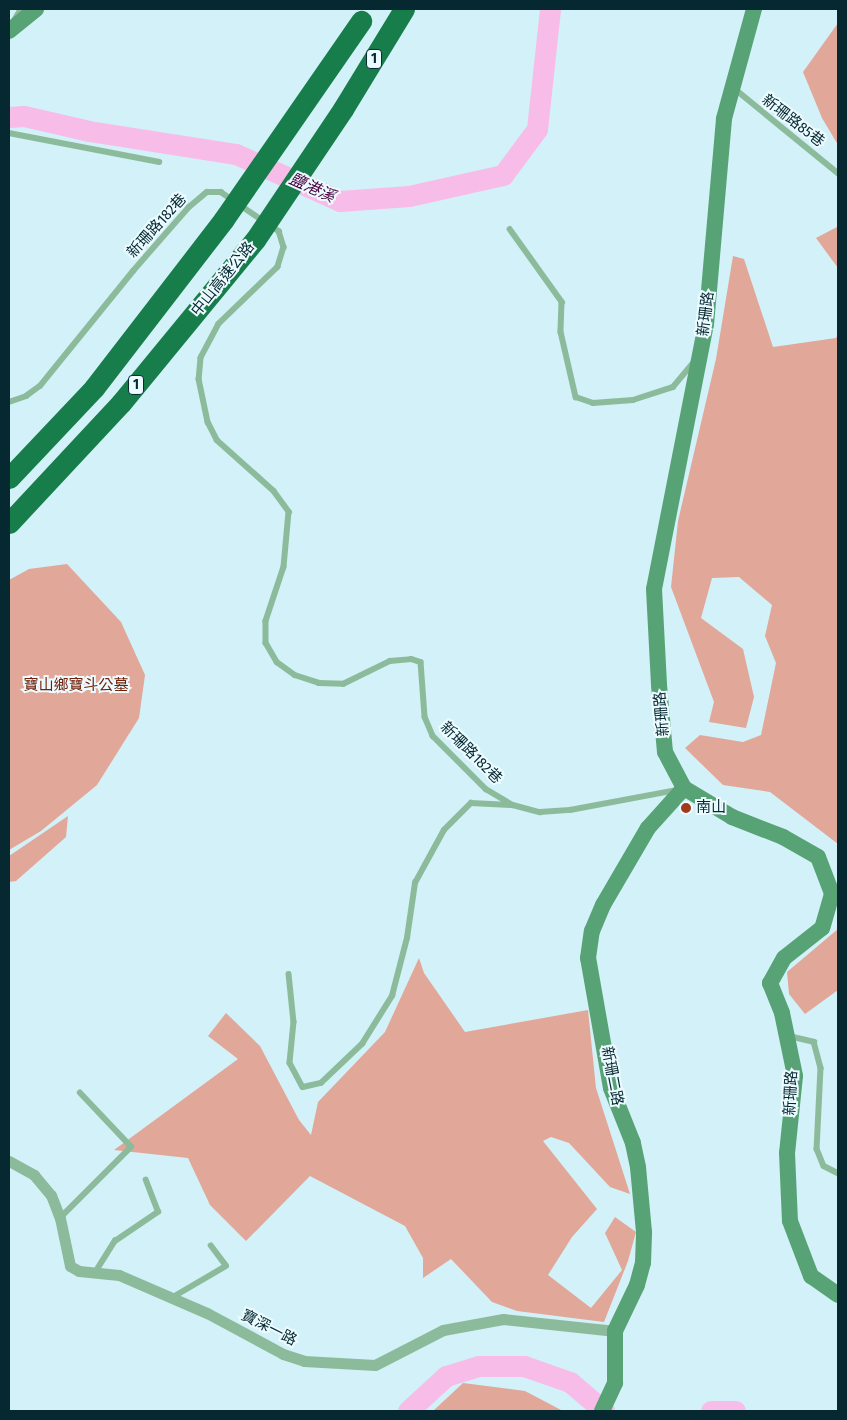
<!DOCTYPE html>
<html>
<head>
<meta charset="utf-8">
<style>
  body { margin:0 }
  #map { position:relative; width:847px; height:1420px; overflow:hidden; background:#d3f1f8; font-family:"Fira Sans Condensed","Noto Sans TC",sans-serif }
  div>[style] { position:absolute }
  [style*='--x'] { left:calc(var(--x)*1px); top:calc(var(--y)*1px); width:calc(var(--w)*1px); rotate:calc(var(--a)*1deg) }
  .green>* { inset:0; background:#e1a798 }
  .river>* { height:21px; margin:-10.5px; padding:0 10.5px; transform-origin:10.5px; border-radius:10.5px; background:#f8bce8 }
  .lane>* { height:5.5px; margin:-2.75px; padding:0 2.75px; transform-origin:2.75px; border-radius:2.75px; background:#8cbb9c }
  .street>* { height:11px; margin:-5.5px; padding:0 5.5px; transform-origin:5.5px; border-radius:5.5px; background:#8cbb9c }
  .secondary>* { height:16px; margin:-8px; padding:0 8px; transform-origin:8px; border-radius:8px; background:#58a376 }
  .highway>* { height:21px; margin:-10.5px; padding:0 10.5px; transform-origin:10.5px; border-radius:10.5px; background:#167d4b }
  .highway-bridge>* { height:21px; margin:-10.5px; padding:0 10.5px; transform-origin:10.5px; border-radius:10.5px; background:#167d4b }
  .dots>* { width:14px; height:14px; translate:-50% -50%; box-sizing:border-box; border:2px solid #ecfbff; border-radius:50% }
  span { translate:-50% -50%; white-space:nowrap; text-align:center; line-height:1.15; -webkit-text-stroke:4px #ecfbff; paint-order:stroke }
  .shield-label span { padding:1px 4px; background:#ecfbff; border:1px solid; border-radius:4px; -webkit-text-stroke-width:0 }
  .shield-label { font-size:14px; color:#062830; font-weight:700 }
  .street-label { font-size:15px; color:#062830 }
  .park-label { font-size:15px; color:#732109 }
  .poi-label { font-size:15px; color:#062830 }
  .left { translate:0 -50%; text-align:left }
  .water-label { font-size:16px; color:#4c0641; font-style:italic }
  .frame { position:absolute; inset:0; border:10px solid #062830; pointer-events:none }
</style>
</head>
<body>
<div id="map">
  <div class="green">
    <div style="clip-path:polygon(838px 23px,838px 145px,822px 118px,803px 72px)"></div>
    <div style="clip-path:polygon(837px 227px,838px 228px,838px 268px,816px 238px)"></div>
    <div style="clip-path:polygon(733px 256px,744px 259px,773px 347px,836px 338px,838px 334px,838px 844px,770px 792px,723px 785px,685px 748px,700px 735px,743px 742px,761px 735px,776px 663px,765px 636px,772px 605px,739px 577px,712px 578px,701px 618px,743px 649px,754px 697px,746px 728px,709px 722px,714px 702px,671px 587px,678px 521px,716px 359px)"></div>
    <div style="clip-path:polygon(67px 564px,121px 622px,145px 675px,139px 718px,97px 785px,41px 831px,9px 850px,9px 580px,29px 569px)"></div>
    <div style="clip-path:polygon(68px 816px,66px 837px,16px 881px,9px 882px,9px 856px)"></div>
    <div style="clip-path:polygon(838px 929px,838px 990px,805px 1014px,789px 994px,787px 972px)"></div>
    <div style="clip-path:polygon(419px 958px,424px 973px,465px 1032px,588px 1010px,596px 1088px,630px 1194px,610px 1187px,569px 1143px,551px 1137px,543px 1141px,597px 1209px,572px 1237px,548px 1275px,591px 1308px,622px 1270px,605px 1233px,615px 1217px,636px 1232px,628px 1261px,604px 1322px,517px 1311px,492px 1302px,451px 1259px,423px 1278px,423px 1258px,405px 1226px,310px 1176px,246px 1241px,210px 1205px,188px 1158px,114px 1150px,238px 1059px,208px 1036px,226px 1013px,260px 1046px,299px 1120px,311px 1135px,318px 1102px,385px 1032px)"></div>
    <div style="clip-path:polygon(463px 1383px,525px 1391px,563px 1411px,433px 1411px)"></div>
  </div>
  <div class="river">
    <div style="--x:9;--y:117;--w:15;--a:-4"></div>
    <div style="--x:24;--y:116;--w:67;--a:13"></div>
    <div style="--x:89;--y:131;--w:149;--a:8.9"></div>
    <div style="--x:236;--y:154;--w:114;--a:24.3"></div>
    <div style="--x:340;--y:201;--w:69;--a:-4.1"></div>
    <div style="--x:409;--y:196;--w:96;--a:-12.6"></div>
    <div style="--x:503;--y:175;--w:57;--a:-53.5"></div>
    <div style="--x:537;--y:129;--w:121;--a:-83.8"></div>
    <div style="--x:408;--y:1411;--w:52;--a:-42.6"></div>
    <div style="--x:446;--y:1376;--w:34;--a:-17"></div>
    <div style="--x:479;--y:1366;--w:45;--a:0"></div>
    <div style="--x:524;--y:1366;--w:49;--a:19.2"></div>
    <div style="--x:570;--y:1382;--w:45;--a:40.5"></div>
    <div style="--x:711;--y:1411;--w:24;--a:0"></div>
  </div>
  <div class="lane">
    <div style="--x:15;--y:19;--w:12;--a:-59"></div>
    <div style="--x:735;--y:89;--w:133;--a:39.2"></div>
    <div style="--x:9;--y:133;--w:153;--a:10.9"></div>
    <div style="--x:270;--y:225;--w:11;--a:34"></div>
    <div style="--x:279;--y:231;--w:17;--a:73"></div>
    <div style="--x:284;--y:247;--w:21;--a:107"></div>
    <div style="--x:278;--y:267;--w:82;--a:136"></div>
    <div style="--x:219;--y:324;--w:38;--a:118"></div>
    <div style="--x:201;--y:358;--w:21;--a:95"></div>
    <div style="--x:199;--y:379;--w:44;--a:78.2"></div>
    <div style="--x:208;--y:422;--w:20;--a:63"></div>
    <div style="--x:217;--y:440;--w:76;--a:41.8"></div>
    <div style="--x:274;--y:491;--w:26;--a:54"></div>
    <div style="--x:289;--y:512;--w:55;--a:95.2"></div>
    <div style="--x:284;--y:567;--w:57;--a:108.4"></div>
    <div style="--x:266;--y:621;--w:22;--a:90"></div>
    <div style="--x:266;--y:643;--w:22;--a:60"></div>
    <div style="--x:277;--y:662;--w:22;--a:36"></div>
    <div style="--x:295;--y:675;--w:25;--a:18"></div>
    <div style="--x:319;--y:683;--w:24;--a:2"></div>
    <div style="--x:343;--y:684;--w:52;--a:-26.1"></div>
    <div style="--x:390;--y:661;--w:21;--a:-5"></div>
    <div style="--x:411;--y:659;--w:10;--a:17"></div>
    <div style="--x:421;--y:662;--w:55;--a:85.8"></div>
    <div style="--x:425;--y:717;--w:21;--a:67"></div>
    <div style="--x:433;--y:736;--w:75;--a:45"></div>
    <div style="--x:486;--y:789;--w:31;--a:31"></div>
    <div style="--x:513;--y:805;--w:28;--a:15"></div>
    <div style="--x:540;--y:812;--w:30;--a:-4"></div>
    <div style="--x:570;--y:810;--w:109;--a:-10.6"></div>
    <div style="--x:510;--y:229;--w:90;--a:54.5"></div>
    <div style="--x:562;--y:302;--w:30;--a:92"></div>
    <div style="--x:561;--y:332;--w:67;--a:77"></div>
    <div style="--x:576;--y:397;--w:18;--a:19"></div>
    <div style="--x:593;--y:403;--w:40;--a:-4.3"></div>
    <div style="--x:633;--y:400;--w:42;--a:-18"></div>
    <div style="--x:673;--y:387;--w:31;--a:-50"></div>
    <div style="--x:9;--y:402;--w:18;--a:-19"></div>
    <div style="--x:26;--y:396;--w:17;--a:-36"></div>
    <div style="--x:40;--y:386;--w:148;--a:-51"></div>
    <div style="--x:133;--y:271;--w:85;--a:-48.8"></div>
    <div style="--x:189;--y:207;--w:23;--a:-40"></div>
    <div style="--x:207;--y:192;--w:14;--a:0"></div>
    <div style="--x:221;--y:192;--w:50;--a:34.3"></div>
    <div style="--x:289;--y:974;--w:48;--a:84.1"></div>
    <div style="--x:294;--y:1022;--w:41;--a:95.6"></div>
    <div style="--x:290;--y:1063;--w:27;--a:62"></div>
    <div style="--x:303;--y:1087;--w:18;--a:-13"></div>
    <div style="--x:321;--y:1083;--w:57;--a:-43.6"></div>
    <div style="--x:362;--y:1044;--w:57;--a:-58"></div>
    <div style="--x:392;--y:996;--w:60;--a:-75.5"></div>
    <div style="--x:407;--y:938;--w:56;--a:-81.7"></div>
    <div style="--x:415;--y:883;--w:60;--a:-61.3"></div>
    <div style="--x:444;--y:830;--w:38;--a:-45"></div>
    <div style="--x:471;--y:803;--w:40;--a:2.9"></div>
    <div style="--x:789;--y:1036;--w:26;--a:13"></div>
    <div style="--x:814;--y:1042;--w:27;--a:75"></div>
    <div style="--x:821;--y:1068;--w:81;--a:92.8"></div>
    <div style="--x:817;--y:1149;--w:18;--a:68"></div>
    <div style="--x:824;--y:1166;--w:16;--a:27"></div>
    <div style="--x:60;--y:1218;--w:100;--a:-45"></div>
    <div style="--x:131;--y:1147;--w:74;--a:-133.4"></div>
    <div style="--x:96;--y:1271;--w:36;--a:-58"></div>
    <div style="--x:115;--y:1241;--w:52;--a:-34"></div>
    <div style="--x:158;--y:1212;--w:34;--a:-111"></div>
    <div style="--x:173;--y:1297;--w:61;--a:-30.3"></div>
    <div style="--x:226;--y:1266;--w:25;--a:-127"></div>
  </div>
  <div class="street">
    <div style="--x:9;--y:1161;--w:29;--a:29"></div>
    <div style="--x:34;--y:1175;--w:26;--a:50"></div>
    <div style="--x:51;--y:1195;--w:25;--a:69"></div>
    <div style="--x:60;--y:1218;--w:49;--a:78.2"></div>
    <div style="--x:70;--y:1266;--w:10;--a:29"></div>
    <div style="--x:79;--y:1271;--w:40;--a:5.7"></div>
    <div style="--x:119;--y:1275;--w:96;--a:23.4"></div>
    <div style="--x:207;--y:1313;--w:86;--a:28.3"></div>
    <div style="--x:283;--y:1354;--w:22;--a:18"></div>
    <div style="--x:304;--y:1361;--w:71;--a:3.2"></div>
    <div style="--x:375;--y:1365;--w:76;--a:-27.2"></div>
    <div style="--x:443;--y:1330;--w:61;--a:-10.4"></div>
    <div style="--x:503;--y:1319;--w:113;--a:6.1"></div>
  </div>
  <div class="secondary">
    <div style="--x:754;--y:9;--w:114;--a:105.3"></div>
    <div style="--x:724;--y:119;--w:206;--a:95"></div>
    <div style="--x:706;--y:324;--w:270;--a:101.1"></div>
    <div style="--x:654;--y:589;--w:96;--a:87"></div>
    <div style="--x:659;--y:685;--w:67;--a:84.9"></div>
    <div style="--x:665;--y:752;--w:41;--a:62.2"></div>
    <div style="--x:684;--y:788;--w:56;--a:31.1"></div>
    <div style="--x:732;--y:817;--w:55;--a:21.4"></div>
    <div style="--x:783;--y:837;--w:40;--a:29.7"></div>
    <div style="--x:818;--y:857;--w:40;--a:69"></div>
    <div style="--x:832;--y:894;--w:35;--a:106"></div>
    <div style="--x:822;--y:928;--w:48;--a:141.7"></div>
    <div style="--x:784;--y:958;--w:29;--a:119"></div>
    <div style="--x:770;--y:983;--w:32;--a:68"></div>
    <div style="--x:782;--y:1013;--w:64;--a:78.3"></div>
    <div style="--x:795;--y:1076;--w:77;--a:95.9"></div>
    <div style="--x:787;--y:1153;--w:68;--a:87.5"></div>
    <div style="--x:790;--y:1221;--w:59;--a:69.1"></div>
    <div style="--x:811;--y:1276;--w:33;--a:35"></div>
    <div style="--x:9;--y:31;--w:35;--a:-39"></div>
    <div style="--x:602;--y:1411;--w:31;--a:-65"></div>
    <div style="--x:615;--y:1383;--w:52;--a:-90"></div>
    <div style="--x:615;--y:1331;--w:51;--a:-64.4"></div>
    <div style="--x:637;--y:1285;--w:23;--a:-75"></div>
    <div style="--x:643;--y:1263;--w:31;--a:-88"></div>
    <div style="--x:644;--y:1232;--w:65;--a:-95.3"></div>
    <div style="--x:638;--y:1167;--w:25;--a:-102"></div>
    <div style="--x:633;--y:1143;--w:59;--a:-111.8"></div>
    <div style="--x:611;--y:1088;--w:132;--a:-100"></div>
    <div style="--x:588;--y:958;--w:27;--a:-82"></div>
    <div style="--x:592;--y:931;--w:28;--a:-67"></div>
    <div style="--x:603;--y:905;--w:89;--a:-59.7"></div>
    <div style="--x:648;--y:828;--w:54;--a:-48"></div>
  </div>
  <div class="highway">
    <div style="--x:343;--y:109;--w:117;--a:-58.6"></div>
    <div style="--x:9;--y:478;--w:124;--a:-46.6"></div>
    <div style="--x:94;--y:388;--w:213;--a:-52.4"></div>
    <div style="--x:9;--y:523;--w:164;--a:-47"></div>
    <div style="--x:121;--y:403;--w:211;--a:-50.6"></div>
  </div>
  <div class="highway-bridge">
    <div style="--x:224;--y:219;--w:241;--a:-55.3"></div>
    <div style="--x:255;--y:240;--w:158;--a:-56.1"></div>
  </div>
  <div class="dots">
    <div style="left:686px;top:808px;background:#a2391d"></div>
  </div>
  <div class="shield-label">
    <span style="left:374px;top:59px">1</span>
    <span style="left:136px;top:385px">1</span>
  </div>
  <div class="street-label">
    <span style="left:793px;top:121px;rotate:38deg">新珊路85巷</span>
    <span style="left:157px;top:226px;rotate:-48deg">新珊路182巷</span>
    <span style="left:223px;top:279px;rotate:-51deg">中山高速公路</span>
    <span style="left:706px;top:314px;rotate:-83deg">新珊路</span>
    <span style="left:662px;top:714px;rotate:-95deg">新珊路</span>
    <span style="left:471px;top:753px;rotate:45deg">新珊路182巷</span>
    <span style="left:612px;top:1076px;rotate:79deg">新珊二路</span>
    <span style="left:791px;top:1093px;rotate:-87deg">新珊路</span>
    <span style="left:269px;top:1328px;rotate:27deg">寶深一路</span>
  </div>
  <div class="park-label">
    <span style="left:76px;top:686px">寶山鄉寶斗公墓</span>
  </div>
  <div class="poi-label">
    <span class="left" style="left:696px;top:808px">南山</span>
  </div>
  <div class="water-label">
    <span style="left:312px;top:188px;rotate:24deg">鹽港溪</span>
  </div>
  <div class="frame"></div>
</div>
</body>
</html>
